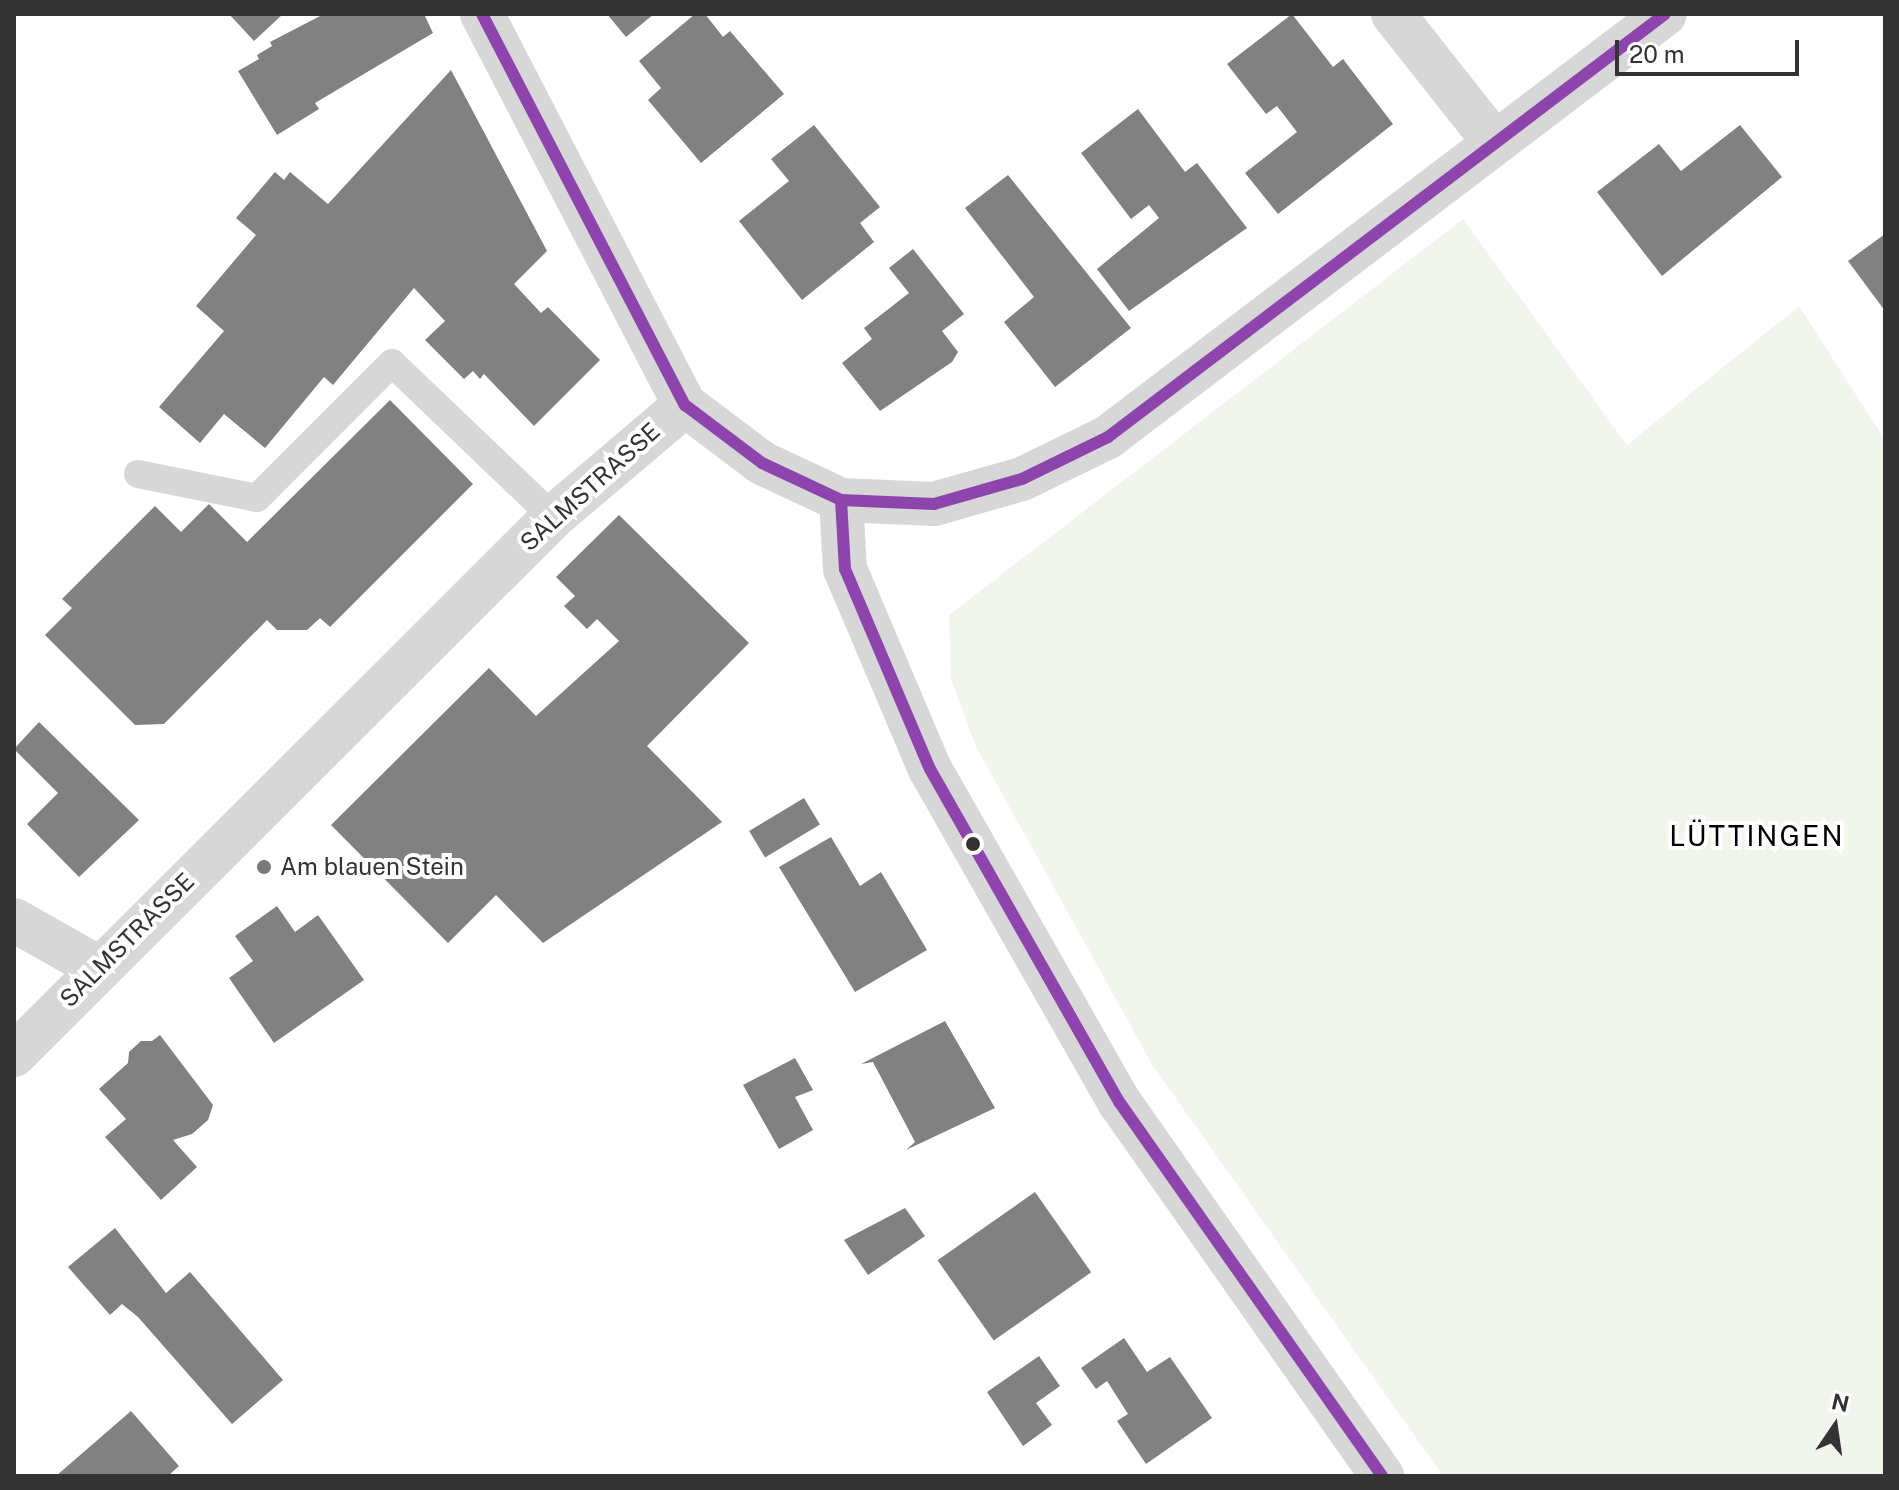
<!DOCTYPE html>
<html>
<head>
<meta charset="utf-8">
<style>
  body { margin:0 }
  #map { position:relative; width:1899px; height:1490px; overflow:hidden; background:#fff; font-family:"Public Sans",sans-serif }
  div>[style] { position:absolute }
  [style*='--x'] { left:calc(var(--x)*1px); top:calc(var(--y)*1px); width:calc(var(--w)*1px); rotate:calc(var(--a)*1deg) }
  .green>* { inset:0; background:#f1f5ed }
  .building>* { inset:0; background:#818181; transform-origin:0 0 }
  .service>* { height:28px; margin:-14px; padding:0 14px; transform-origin:14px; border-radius:14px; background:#d7d7d7 }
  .minor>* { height:44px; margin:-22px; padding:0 22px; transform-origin:22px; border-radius:22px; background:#d7d7d7 }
  .bus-1>* { height:12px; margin:-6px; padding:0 6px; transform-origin:6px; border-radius:6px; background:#8e44ad }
  .dots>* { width:22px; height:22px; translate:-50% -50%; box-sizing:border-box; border:4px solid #fff; border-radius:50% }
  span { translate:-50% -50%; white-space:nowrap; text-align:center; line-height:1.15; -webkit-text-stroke:8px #fff; paint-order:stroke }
  .street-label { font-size:24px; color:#333 }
  .poi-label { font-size:24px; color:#333 }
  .left { translate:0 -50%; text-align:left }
  .quarter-label { font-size:28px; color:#000; letter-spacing:2px }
  .frame { position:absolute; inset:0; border:16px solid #333; pointer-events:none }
  .north { position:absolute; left:1795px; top:1386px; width:80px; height:80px; -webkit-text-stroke:6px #fff; paint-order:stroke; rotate:13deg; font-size:22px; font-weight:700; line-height:32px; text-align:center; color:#333 }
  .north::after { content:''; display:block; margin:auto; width:28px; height:36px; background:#333; clip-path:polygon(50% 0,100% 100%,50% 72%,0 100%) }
  .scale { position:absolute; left:1615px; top:40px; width:184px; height:36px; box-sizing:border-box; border:4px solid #333; border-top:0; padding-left:10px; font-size:24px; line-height:28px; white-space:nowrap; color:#333; -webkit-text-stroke:6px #fff; paint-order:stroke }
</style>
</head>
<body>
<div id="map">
  <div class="green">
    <div style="clip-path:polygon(1463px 219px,1627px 445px,1799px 306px,1885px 440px,1885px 1476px,1443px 1476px,1153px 1066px,976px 747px,951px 679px,949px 615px)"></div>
  </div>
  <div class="building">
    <div style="clip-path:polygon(229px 14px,283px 14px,254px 41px)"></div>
    <div style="clip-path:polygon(324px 14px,424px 14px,433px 33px,315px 103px,319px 109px,277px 135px,238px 71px,259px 59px,257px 55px,272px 46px,270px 42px)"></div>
    <div style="clip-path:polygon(607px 14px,654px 14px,626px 37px)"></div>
    <div style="clip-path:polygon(695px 14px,705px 14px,723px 37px,730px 31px,784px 94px,701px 163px,648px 100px,661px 88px,639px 61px)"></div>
    <div style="clip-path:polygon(1292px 14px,1333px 67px,1343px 59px,1393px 124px,1278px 214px,1245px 173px,1297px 132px,1277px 106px,1266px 114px,1227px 64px)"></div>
    <div style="clip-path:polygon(451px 70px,547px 251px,514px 284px,541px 313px,548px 307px,600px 360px,534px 426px,484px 374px,480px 379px,473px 371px,464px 379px,425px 340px,445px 321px,414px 288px,333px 385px,324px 377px,265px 448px,224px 414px,200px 443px,159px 407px,224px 331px,196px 306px,256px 235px,236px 218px,275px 172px,284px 180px,290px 172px,328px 204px)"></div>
    <div style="clip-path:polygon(1138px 109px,1185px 172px,1197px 163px,1247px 228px,1129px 311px,1097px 269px,1159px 218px,1149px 205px,1131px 219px,1081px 153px)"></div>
    <div style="clip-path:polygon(814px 125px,880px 207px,860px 223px,874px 242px,802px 300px,739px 221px,789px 181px,771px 159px)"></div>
    <div style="clip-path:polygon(1740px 125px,1782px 177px,1662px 276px,1597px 192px,1659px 144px,1681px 171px)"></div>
    <div style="clip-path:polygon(1008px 175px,1131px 328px,1055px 387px,1004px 322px,1034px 297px,965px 208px)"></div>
    <div style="clip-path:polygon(1885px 234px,1885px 311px,1848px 261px)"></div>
    <div style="clip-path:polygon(913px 249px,964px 314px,942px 331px,958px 352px,952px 362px,880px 411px,842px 363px,872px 339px,864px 328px,909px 293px,889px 268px)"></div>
    <div style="clip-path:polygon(390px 400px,473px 484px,330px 627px,320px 618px,307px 630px,277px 630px,267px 620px,164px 724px,135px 725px,45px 635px,72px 608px,62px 599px,155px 506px,181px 532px,209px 504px,247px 542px)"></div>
    <div style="clip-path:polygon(619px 515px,749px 643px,647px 746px,722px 822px,543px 943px,496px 895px,448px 943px,331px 825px,489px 668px,536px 716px,619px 641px,597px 619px,587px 629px,564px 606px,575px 596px,556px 577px)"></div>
    <div style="clip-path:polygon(39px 722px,139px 820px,79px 877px,27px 824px,58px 793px,14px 749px)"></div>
    <div style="left:804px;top:798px;width:31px;height:64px;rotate:59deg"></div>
    <div style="clip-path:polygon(831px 837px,860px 886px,881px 872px,927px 950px,855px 992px,779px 867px)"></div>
    <div style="clip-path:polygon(277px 906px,295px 932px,318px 915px,364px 980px,274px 1043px,229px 978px,253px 961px,235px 936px)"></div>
    <div style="clip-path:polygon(945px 1021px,995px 1108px,906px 1150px,915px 1142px,873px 1062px,861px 1064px)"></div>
    <div style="clip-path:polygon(160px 1035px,213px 1105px,208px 1120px,192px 1134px,173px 1140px,197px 1167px,161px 1200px,105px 1137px,126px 1119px,99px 1089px,128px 1063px,129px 1052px,141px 1041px,152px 1041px)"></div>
    <div style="clip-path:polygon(795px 1058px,813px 1090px,795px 1097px,813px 1130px,779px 1149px,743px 1085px)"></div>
    <div style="left:1035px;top:1192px;width:98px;height:119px;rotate:55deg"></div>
    <div style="clip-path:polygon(905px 1208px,925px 1236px,868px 1275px,844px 1240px)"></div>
    <div style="clip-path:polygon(115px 1228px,166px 1293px,190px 1272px,283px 1380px,232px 1424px,138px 1317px,122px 1304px,110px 1315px,68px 1267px)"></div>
    <div style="clip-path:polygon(1124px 1338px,1147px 1372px,1170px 1357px,1212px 1418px,1146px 1464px,1117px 1421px,1128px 1414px,1107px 1381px,1096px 1389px,1081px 1368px)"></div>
    <div style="clip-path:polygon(1039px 1356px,1060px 1386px,1036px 1403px,1052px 1425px,1023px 1446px,987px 1392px)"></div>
    <div style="clip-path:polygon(131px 1411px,179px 1466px,168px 1476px,56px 1476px)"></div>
  </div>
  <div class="service">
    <div style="--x:138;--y:474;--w:121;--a:11.4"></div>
    <div style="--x:257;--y:498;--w:191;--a:-45"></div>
    <div style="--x:392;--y:363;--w:223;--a:43.7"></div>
  </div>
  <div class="minor">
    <div style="--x:482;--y:14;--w:441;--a:62.6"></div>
    <div style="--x:685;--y:405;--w:96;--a:37"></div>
    <div style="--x:762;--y:463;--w:87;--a:25.1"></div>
    <div style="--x:841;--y:500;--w:93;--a:2.5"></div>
    <div style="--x:934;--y:504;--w:91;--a:-15.9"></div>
    <div style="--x:1022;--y:479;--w:96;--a:-26"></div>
    <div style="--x:1108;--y:437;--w:699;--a:-37.21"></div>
    <div style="--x:1393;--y:14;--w:163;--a:51.7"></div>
    <div style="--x:841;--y:500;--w:69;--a:86.7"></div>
    <div style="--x:845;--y:569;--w:217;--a:67"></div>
    <div style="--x:930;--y:769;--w:384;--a:60.4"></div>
    <div style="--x:1120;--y:1103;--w:456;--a:54.9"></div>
    <div style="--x:14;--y:920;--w:98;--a:29.5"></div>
    <div style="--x:14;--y:1055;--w:762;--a:-44.95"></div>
    <div style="--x:553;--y:517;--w:173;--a:-40.3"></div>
  </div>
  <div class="bus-1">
    <div style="--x:482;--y:14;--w:441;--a:62.6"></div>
    <div style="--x:685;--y:405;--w:96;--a:37"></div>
    <div style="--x:762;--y:463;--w:87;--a:25.1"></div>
    <div style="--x:841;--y:500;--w:93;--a:2.5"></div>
    <div style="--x:934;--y:504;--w:91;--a:-15.9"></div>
    <div style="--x:1022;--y:479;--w:96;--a:-26"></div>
    <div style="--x:1108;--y:437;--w:699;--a:-37.21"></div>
    <div style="--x:841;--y:500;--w:69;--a:86.7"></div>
    <div style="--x:845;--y:569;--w:217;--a:67"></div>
    <div style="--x:930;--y:769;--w:384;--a:60.4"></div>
    <div style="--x:1120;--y:1103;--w:456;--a:54.9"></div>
  </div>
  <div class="dots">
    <div style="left:973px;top:844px;background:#333"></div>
    <div style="left:264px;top:867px;background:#7a7a7a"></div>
  </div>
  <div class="street-label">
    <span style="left:590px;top:487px;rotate:-42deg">SALMSTRASSE</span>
    <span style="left:127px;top:940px;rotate:-45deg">SALMSTRASSE</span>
  </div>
  <div class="poi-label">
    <span class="left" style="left:280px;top:867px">Am blauen Stein</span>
  </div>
  <div class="quarter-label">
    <span style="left:1757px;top:836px">LÜTTINGEN</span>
  </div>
  <div class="frame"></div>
  <div class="north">N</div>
  <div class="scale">20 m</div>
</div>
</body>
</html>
